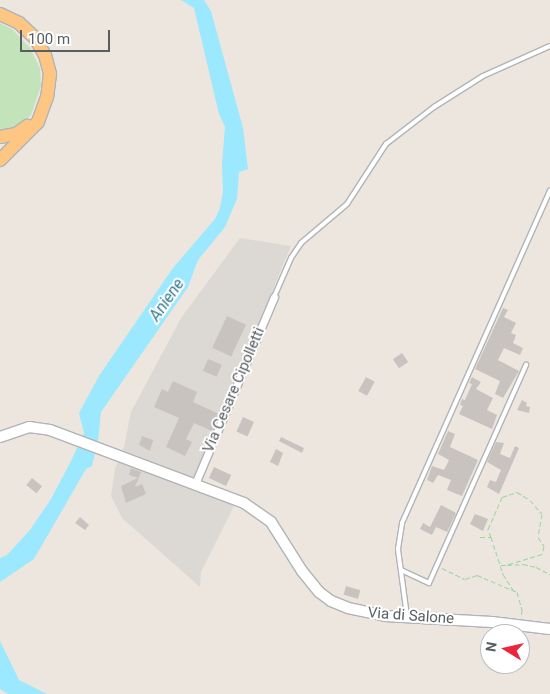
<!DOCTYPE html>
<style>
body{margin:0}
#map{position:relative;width:550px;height:694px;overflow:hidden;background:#ece6df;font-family:Roboto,sans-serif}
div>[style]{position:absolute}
.industrial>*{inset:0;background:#dcd8d4}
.green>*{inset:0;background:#c3e4ba}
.water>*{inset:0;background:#9be8ff}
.building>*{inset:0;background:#c8c3be;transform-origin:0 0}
.path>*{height:1px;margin-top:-0.5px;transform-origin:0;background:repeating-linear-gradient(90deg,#9dd6a0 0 5px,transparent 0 7.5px)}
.roads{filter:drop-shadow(1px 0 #b0b4b7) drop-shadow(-1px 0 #b0b4b7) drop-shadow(0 1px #b0b4b7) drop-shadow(0 -1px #b0b4b7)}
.lane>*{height:4px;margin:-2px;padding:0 2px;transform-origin:2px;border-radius:2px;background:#fff}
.street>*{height:7px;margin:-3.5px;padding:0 3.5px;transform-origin:3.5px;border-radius:3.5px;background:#fff}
.secondary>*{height:10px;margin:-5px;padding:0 5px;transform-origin:5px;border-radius:5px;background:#fff}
.highway>*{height:12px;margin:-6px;padding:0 6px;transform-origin:6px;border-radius:6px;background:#fec683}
span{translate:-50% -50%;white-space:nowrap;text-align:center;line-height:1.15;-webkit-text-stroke:4px #fff;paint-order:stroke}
.street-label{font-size:15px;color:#585e61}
.water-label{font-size:16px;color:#327896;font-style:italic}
.north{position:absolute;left:480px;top:624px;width:50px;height:50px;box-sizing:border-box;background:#fff;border:1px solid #bcbfc0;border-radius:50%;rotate:279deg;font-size:14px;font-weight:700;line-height:20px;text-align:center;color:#585e61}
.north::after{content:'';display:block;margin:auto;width:18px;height:22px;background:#eb253e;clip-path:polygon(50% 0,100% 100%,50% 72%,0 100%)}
.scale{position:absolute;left:20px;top:30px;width:90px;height:22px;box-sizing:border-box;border:2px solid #585e61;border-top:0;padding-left:6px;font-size:15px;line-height:18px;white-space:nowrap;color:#585e61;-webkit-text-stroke:4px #fff;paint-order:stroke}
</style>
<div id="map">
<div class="industrial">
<i style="clip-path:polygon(240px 238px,291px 246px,191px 486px,234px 506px,201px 572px,200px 587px,122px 518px,111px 496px,115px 469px,124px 447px,131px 412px,181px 318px)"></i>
</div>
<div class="green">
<i style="clip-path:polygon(0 23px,12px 29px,30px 48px,40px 68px,41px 86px,31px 115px,18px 128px,0 133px)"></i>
</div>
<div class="water">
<i style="clip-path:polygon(181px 0,204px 0,211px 11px,243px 128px,248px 169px,239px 172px,237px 199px,225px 227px,198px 260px,188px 287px,101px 412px,98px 441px,92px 466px,86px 469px,34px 559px,0 582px,0 558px,7px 555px,30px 530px,51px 499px,71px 461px,84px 433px,79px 413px,99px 376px,173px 268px,215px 219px,220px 208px,223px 192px,222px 164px,225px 127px,219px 114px,194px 8px)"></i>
<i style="clip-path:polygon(0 641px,19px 680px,47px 694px,8px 694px,0 689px)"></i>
</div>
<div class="building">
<i style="clip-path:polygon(503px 308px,508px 310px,504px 317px,516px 323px,511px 333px,516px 335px,513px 343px,523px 348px,520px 355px,504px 348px,498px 360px,519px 371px,503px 398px,495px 394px,500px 381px,475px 369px)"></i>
<i style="left:227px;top:316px;width:21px;height:35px;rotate:25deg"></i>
<i style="left:402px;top:353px;width:11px;height:11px;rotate:56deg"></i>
<i style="left:208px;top:359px;width:15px;height:13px;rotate:23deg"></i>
<i style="left:366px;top:377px;width:10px;height:16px;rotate:29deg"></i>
<i style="clip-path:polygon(472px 377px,481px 382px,476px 389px,493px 398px,487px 410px,497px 415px,492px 429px,459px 414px,463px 406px,460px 405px,462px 399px,465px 400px,472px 384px,469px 383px)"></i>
<i style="clip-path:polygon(173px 381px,197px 392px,193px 402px,219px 414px,212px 431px,194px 423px,186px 439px,192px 442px,185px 456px,166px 447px,179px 418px,154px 407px,162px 389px,168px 392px)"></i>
<i style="clip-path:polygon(522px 400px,527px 403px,526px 406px,530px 407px,529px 413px,517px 410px)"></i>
<i style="left:243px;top:417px;width:12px;height:16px;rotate:24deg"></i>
<i style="clip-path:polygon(448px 431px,455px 434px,450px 447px,478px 460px,462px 496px,447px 490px,451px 480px,438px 475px,433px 483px,427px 480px,432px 466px,444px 470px,449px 460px,438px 454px)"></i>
<i style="clip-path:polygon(142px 436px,153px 440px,150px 451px,139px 445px)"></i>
<i style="clip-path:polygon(281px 437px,304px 448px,302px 453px,279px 441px)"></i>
<i style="clip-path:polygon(496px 442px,504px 443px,500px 454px,510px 458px,515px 446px,519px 448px,499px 494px,487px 487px,490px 480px,496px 482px,501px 470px,487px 462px)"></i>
<i style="clip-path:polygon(276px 449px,283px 453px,278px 466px,270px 462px)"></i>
<i style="left:214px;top:467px;width:19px;height:12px;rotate:25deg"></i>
<i style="clip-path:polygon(131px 468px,141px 472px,135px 487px,142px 484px,146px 494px,126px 503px,121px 486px,138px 478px,129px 475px)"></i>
<i style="left:32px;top:478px;width:13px;height:9px;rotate:39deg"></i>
<i style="clip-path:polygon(441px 505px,456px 513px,447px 532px,436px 527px,432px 535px,420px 529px,423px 523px,430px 527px)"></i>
<i style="clip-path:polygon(475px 514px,488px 519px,483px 531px,470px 524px)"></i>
<i style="clip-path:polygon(80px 517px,89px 525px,85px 530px,75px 523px)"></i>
<i style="left:346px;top:586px;width:15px;height:9px;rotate:16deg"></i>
</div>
<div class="path">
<i style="left:480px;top:537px;width:11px"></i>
<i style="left:491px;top:537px;width:39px;rotate:72deg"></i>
<i style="left:503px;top:574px;width:19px;rotate:58deg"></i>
<i style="left:491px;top:537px;width:9px;rotate:-111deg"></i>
<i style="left:488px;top:529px;width:35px;rotate:-66deg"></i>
<i style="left:502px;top:497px;width:16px;rotate:-18deg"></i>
<i style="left:517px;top:492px;width:15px;rotate:32deg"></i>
<i style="left:530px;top:500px;width:18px;rotate:49deg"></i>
<i style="left:542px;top:514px;width:23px;rotate:100deg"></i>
<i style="left:538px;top:537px;width:11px;rotate:56deg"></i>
<i style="left:544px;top:546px;width:8px;rotate:104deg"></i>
<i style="left:542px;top:554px;width:38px;rotate:163deg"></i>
<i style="left:506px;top:565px;width:6px;rotate:180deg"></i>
<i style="left:507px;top:565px;width:16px;rotate:-4deg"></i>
<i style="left:523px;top:564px;width:13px;rotate:13deg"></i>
<i style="left:536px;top:567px;width:16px;rotate:27deg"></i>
<i style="left:442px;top:568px;width:25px;rotate:26deg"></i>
<i style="left:465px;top:579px;width:13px;rotate:-18deg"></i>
<i style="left:477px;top:575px;width:43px;rotate:23deg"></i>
<i style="left:517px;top:592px;width:19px;rotate:74deg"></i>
<i style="left:522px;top:610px;width:7px;rotate:98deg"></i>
</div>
<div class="roads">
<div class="lane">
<i style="left:274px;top:297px;width:43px;rotate:-66.4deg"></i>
<i style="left:291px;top:258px;width:18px;rotate:-56deg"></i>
<i style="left:301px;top:243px;width:60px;rotate:-40.3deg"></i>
<i style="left:347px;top:204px;width:72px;rotate:-57deg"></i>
<i style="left:386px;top:144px;width:61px;rotate:-37.6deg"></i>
<i style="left:434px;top:107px;width:58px;rotate:-32.3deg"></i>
<i style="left:483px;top:76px;width:73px;rotate:-24.1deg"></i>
<i style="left:401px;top:570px;width:31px;rotate:25deg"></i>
<i style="left:429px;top:583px;width:239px;rotate:-66deg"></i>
<i style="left:407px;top:616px;width:68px;rotate:-97.7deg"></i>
<i style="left:398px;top:549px;width:26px;rotate:-81deg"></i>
<i style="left:402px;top:523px;width:364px;rotate:-66deg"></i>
</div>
<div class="street">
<i style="left:195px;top:484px;width:203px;rotate:-67.1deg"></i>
</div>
<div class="secondary">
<i style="left:0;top:437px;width:31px;rotate:-19deg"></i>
<i style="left:29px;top:427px;width:21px;rotate:8deg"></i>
<i style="left:50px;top:430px;width:207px;rotate:20.6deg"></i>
<i style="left:244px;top:503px;width:33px;rotate:35deg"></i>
<i style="left:271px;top:522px;width:58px;rotate:57.7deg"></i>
<i style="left:302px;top:571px;width:27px;rotate:51deg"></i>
<i style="left:319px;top:592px;width:15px;rotate:37deg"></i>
<i style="left:331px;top:601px;width:18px;rotate:22deg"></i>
<i style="left:348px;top:608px;width:38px;rotate:12deg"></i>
<i style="left:385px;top:616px;width:107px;rotate:3.2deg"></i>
<i style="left:492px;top:622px;width:58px;rotate:6.9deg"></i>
</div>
<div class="highway">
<i style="left:0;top:14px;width:21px;rotate:25deg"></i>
<i style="left:19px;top:23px;width:22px;rotate:43deg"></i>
<i style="left:35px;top:38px;width:20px;rotate:60deg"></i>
<i style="left:45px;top:55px;width:20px;rotate:75deg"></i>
<i style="left:50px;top:74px;width:23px;rotate:97deg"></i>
<i style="left:47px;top:97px;width:27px;rotate:110deg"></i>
<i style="left:38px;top:122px;width:54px;rotate:135deg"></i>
<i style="left:0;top:137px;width:16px;rotate:-11deg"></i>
<i style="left:16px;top:134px;width:14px;rotate:-36deg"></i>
</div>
</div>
<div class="street-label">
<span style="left:234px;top:390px;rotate:-67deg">Via Cesare Cipolletti</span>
<span style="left:411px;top:616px;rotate:4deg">Via di Salone</span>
</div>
<div class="water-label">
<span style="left:167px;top:300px;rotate:-55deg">Aniene</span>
</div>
<div class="north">N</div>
<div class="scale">100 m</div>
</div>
